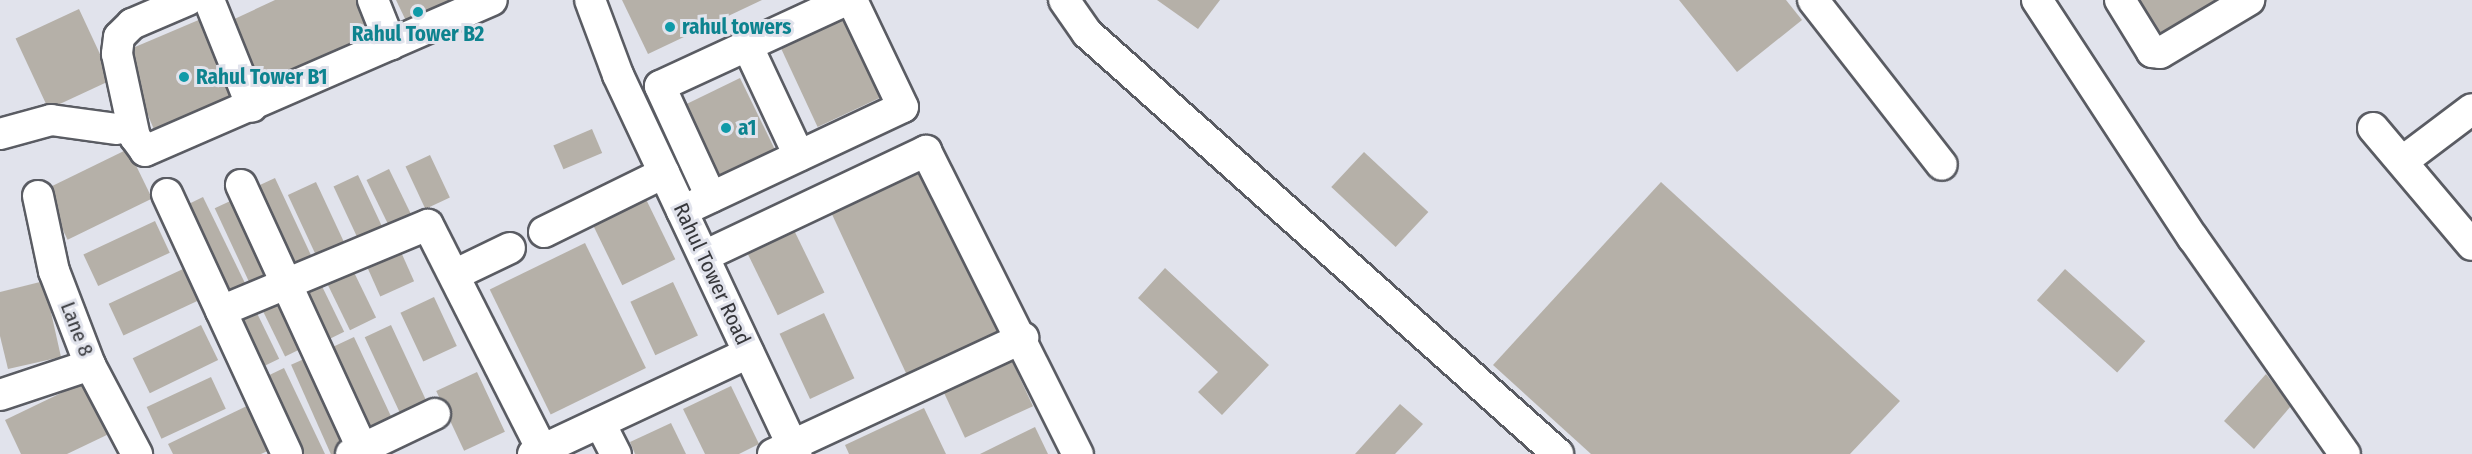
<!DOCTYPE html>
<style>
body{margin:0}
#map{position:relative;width:2472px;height:454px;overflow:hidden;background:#e1e3ec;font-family:"Fira Sans Condensed",sans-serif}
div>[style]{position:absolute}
.building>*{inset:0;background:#b5b0a8;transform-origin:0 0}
.roads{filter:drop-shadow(2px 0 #5a5c63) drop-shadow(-2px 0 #5a5c63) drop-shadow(0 2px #5a5c63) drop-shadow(0 -2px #5a5c63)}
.minor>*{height:30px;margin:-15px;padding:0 15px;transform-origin:15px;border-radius:15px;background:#fff}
.dots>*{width:16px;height:16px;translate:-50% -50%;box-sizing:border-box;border:3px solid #e1e3ec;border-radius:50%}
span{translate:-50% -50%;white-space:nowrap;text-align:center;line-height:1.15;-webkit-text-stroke:6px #e1e3ec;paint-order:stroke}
.culture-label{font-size:21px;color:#0d838f;font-weight:700}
.left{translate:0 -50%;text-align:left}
.street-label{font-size:21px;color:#36373b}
</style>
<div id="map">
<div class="building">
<i style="clip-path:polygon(275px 0,357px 0,375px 37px,261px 91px,228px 22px)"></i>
<i style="clip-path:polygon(396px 0,459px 0,408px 25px)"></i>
<i style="clip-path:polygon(622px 0,762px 0,648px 54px)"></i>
<i style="clip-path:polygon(1157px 0,1220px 0,1198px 29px)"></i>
<i style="clip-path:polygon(1679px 0,1786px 0,1802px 20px,1737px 72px)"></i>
<i style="clip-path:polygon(2135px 0,2234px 0,2160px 43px)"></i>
<i style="left:850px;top:7px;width:95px;height:80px;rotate:65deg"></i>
<i style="left:79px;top:9px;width:78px;height:70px;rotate:65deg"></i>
<i style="left:208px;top:16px;width:89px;height:94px;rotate:67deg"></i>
<i style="left:740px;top:78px;width:79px;height:68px;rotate:64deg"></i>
<i style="left:592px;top:129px;width:26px;height:42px;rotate:67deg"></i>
<i style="left:128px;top:149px;width:55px;height:94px;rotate:64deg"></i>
<i style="left:1364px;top:152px;width:88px;height:48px;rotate:43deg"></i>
<i style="left:430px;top:155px;width:47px;height:27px;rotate:65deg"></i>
<i style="left:925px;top:163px;width:190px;height:106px;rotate:65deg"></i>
<i style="left:389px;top:169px;width:50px;height:25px;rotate:64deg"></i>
<i style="left:358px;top:175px;width:63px;height:27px;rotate:65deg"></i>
<i style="left:275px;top:178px;width:95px;height:28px;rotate:65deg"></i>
<i style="left:316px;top:182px;width:78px;height:31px;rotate:65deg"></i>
<i style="clip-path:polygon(1661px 182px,1900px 401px,1850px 454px,1591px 454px,1493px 365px)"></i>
<i style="left:642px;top:191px;width:76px;height:59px;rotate:64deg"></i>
<i style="left:241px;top:196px;width:93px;height:29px;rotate:65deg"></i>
<i style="left:203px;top:197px;width:106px;height:28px;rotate:64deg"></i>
<i style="left:155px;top:221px;width:35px;height:79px;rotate:65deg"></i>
<i style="left:792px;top:226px;width:74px;height:52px;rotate:64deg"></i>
<i style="left:397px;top:243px;width:42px;height:37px;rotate:66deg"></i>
<i style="left:585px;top:243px;width:139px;height:106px;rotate:64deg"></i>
<i style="left:348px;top:260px;width:64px;height:29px;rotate:64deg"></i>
<i style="clip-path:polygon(1165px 268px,1269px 365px,1222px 415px,1198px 392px,1218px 372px,1138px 298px)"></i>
<i style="left:183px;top:269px;width:35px;height:82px;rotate:65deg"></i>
<i style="left:2065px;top:269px;width:108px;height:42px;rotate:42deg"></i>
<i style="left:317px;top:276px;width:62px;height:25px;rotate:64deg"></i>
<i style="clip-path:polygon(44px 281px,61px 357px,8px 369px,0 336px,0 292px)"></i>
<i style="left:673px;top:282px;width:59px;height:47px;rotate:65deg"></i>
<i style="left:284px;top:288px;width:62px;height:29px;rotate:64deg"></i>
<i style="left:434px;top:297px;width:54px;height:37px;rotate:65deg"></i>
<i style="left:252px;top:303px;width:62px;height:28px;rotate:64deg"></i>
<i style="left:824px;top:313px;width:72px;height:49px;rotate:65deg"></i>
<i style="left:201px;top:325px;width:39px;height:76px;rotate:64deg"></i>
<i style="left:391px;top:325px;width:92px;height:29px;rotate:65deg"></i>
<i style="left:354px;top:337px;width:98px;height:30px;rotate:65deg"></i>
<i style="left:313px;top:355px;width:99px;height:24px;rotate:66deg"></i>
<i style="left:1011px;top:359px;width:52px;height:75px;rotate:65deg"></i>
<i style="clip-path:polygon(284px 368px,325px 454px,294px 454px,259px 380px)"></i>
<i style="left:477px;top:372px;width:66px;height:45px;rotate:65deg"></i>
<i style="clip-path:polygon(2266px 374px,2291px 406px,2254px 449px,2224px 421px)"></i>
<i style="left:211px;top:377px;width:35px;height:71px;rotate:65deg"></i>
<i style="clip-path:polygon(86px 381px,111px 433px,67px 454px,21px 454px,5px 420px)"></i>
<i style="clip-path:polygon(731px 386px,759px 444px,739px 454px,705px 454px,683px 409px)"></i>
<i style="clip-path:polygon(251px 404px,272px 449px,261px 454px,173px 454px,168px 444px)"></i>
<i style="clip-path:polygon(1400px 404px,1423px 424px,1395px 454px,1355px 454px)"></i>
<i style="clip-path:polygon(924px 408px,946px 454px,849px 454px,845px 445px)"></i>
<i style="clip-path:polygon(671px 423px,686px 454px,635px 454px,630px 442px)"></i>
<i style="clip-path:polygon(1035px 427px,1048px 454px,980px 454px)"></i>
</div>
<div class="roads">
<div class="minor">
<i style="left:188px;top:0;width:61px;rotate:156.8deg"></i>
<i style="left:132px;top:24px;width:18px;rotate:135deg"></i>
<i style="left:119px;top:37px;width:17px;rotate:97deg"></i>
<i style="left:117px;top:54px;width:85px;rotate:77.8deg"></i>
<i style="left:135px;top:137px;width:17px;rotate:54deg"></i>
<i style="left:145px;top:151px;width:378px;rotate:-23.5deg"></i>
<i style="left:209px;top:0;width:115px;rotate:68.1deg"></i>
<i style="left:373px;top:0;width:48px;rotate:68.2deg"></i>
<i style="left:590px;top:0;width:80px;rotate:69.5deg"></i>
<i style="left:618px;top:75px;width:419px;rotate:64.8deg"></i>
<i style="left:1064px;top:0;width:40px;rotate:55.1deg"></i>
<i style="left:1087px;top:33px;width:632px;rotate:41.79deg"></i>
<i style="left:1813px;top:0;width:209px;rotate:52deg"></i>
<i style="left:2037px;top:0;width:285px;rotate:56.8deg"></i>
<i style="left:2193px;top:238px;width:264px;rotate:54.9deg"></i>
<i style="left:2120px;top:0;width:61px;rotate:58.4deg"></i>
<i style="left:2152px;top:52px;width:8px;rotate:7deg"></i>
<i style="left:2160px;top:53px;width:104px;rotate:-30.8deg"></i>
<i style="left:748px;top:47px;width:120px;rotate:64.9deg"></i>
<i style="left:2373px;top:128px;width:153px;rotate:49.8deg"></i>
<i style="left:0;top:134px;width:53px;rotate:-15.4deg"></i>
<i style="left:51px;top:120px;width:67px;rotate:7.8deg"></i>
<i style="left:2403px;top:161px;width:86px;rotate:-37deg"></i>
<i style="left:241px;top:185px;width:296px;rotate:65.3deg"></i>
<i style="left:167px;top:194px;width:286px;rotate:65.2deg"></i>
<i style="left:38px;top:196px;width:77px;rotate:78deg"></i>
<i style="left:54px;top:271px;width:101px;rotate:69deg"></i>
<i style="left:90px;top:365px;width:101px;rotate:62.2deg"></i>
<i style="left:711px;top:197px;width:122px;rotate:-114.7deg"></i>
<i style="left:660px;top:86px;width:205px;rotate:-24.8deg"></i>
<i style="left:682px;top:211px;width:244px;rotate:-25.2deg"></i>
<i style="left:903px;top:107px;width:119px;rotate:-115.5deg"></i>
<i style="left:544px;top:232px;width:134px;rotate:-26.2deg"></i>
<i style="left:704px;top:256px;width:246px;rotate:-25.3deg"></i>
<i style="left:926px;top:151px;width:339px;rotate:63.4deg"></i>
<i style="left:454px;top:275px;width:62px;rotate:-25.7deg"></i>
<i style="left:221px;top:311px;width:224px;rotate:-22.6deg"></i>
<i style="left:428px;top:225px;width:252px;rotate:63.1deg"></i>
<i style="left:0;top:395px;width:95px;rotate:-18.4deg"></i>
<i style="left:600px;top:423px;width:35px;rotate:63deg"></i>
<i style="left:351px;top:454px;width:93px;rotate:-25.5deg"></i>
<i style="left:533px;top:454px;width:238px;rotate:-25.1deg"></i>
<i style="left:773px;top:454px;width:276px;rotate:-24.9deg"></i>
</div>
</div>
<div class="dots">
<i style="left:418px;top:12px;background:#0f9aa8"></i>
<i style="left:670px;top:27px;background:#0f9aa8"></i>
<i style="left:184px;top:77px;background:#0f9aa8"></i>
<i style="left:726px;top:128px;background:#0f9aa8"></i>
</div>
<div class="culture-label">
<span class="left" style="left:682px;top:27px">rahul towers</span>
<span style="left:418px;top:34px">Rahul Tower B2</span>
<span class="left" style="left:196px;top:77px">Rahul Tower B1</span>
<span class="left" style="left:738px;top:128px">a1</span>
</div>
<div class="street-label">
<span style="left:712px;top:274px;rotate:65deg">Rahul Tower Road</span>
<span style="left:77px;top:329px;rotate:69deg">Lane 8</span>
</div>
</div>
